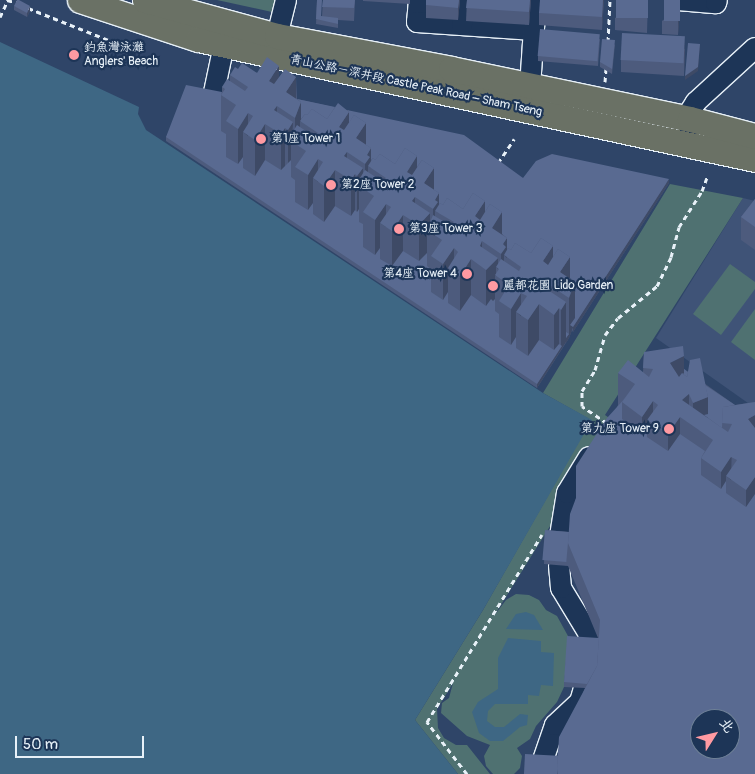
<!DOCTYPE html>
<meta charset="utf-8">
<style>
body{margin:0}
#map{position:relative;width:755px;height:774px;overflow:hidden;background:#2f4568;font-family:Pangolin,"LXGW WenKai TC",sans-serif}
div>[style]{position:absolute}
.built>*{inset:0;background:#3f5377}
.green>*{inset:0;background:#4f7171}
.water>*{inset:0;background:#3e6784}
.path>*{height:3px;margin-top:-1.5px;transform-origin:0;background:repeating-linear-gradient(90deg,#e8f1f8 0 5px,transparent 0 9px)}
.roads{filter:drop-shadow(1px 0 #e8f1f8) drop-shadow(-1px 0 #e8f1f8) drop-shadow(0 1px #e8f1f8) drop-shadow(0 -1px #e8f1f8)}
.minor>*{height:20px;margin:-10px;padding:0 10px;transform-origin:10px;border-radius:10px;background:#1d3557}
.major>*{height:25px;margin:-12.5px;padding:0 12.5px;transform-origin:12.5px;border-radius:12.5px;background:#6a7165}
.wall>*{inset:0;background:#4d5b7d}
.shaded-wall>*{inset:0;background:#3e4a66}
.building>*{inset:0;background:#596a91;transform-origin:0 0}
.dots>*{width:14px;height:14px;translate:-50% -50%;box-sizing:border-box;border:2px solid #1d3557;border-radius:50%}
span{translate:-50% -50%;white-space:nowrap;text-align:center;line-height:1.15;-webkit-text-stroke:4.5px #1d3557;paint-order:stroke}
.poi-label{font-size:12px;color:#e8f1f8}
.left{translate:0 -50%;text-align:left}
.right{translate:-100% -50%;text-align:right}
.street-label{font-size:12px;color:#e8f1f8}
.north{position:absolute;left:690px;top:709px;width:50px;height:50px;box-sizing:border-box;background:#1d3557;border:1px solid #6e8097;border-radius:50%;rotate:54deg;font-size:14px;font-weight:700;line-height:20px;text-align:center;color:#e8f1f8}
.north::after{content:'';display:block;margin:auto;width:18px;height:22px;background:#ff9aa2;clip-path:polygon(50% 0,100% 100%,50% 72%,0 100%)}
.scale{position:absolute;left:15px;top:736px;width:129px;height:22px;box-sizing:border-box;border:2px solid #e8f1f8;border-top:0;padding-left:6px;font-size:15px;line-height:18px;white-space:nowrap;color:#e8f1f8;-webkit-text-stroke:4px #1d3557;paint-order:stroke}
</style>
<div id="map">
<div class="built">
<i style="clip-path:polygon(743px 198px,755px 201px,755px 408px,656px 338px)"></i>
</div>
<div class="green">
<i style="clip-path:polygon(217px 0,276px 0,272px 12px)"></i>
<i style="clip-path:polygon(670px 184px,743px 198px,605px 415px,615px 422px,494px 616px,506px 600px,516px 594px,529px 595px,539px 600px,546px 610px,557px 616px,568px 636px,564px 687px,557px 702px,536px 726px,530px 739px,517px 748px,522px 756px,520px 768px,514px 774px,493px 774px,486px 766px,484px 756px,490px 745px,467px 736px,441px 713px,442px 703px,449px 698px,453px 683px,437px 709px,438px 728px,444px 738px,456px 745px,467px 745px,490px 774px,458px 774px,415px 720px,483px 610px,591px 420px,543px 393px)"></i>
<i style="clip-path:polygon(730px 264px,755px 282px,755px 289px,721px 335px,693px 314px)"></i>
<i style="clip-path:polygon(755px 309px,755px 360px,731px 342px)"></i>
</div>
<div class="water">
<i style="clip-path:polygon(0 42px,139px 107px,138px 114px,146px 130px,543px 393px,592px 420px,483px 610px,415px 720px,458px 774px,0 774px)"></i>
<i style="clip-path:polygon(526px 612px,534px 615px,543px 630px,506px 629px,516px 614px)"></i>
<i style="clip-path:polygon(508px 638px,541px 641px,541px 652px,554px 653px,553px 686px,541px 685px,539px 696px,528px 695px,528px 704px,495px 704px,488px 711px,487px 721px,495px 727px,504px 727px,520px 714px,528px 715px,527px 725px,520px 727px,503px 741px,490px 741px,479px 733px,472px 712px,478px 702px,498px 689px,498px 658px)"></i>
</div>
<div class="path">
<i style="left:7px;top:0;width:11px;rotate:15deg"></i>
<i style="left:28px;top:8px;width:116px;rotate:21.7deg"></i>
<i style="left:136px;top:51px;width:6px;rotate:-18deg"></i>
<i style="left:0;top:17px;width:19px;rotate:-65deg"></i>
<i style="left:608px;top:42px;width:42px;rotate:-87.3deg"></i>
<i style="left:605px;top:82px;width:14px;rotate:-86deg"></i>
<i style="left:498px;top:163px;width:29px;rotate:-56deg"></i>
<i style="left:607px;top:423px;width:30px;rotate:-146deg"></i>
<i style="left:582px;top:406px;width:15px;rotate:-90deg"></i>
<i style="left:582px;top:391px;width:25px;rotate:-58deg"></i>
<i style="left:595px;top:370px;width:36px;rotate:-74deg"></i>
<i style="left:605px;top:335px;width:21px;rotate:-53deg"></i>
<i style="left:618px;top:318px;width:50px;rotate:-39.4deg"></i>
<i style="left:657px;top:286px;width:32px;rotate:-64deg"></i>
<i style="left:671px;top:257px;width:31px;rotate:-75deg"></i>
<i style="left:679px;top:227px;width:43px;rotate:-57.4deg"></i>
<i style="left:702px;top:191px;width:15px;rotate:-70deg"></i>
<i style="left:467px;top:774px;width:66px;rotate:-127.6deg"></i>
<i style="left:427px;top:722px;width:220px;rotate:-58.5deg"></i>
</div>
<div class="roads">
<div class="minor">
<i style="left:419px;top:0;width:22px;rotate:95deg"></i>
<i style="left:417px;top:22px;width:117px;rotate:3.9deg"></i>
<i style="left:678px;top:0;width:38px;rotate:5deg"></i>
<i style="left:716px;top:3px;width:3px;rotate:-72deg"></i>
<i style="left:462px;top:25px;width:25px;rotate:-85deg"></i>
<i style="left:277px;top:36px;width:37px;rotate:-76deg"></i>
<i style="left:530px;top:87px;width:87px;rotate:-86.1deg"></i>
<i style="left:209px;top:116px;width:73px;rotate:-78.1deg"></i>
<i style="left:689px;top:134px;width:24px;rotate:-85deg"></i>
<i style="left:691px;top:110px;width:9px;rotate:-58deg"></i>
<i style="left:696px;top:102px;width:80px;rotate:-42.5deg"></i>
<i style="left:560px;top:536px;width:44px;rotate:-80.8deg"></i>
<i style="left:567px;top:493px;width:42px;rotate:-58.6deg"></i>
<i style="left:543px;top:760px;width:37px;rotate:-71deg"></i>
<i style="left:555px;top:725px;width:34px;rotate:-43deg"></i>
<i style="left:580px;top:702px;width:19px;rotate:-74deg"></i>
<i style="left:585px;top:684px;width:50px;rotate:-85.4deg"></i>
<i style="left:589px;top:634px;width:54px;rotate:-121.3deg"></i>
<i style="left:561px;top:588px;width:23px;rotate:-95deg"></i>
</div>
<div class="major">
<i style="left:80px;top:0;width:124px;rotate:18.3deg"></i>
<i style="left:198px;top:39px;width:570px;rotate:12.16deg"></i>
<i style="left:145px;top:0;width:137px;rotate:15.3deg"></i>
<i style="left:277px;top:36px;width:177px;rotate:10.7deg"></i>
<i style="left:451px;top:69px;width:244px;rotate:11.8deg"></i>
<i style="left:690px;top:119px;width:67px;rotate:14.7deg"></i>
</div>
</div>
<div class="wall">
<i style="clip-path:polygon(317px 0,321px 16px,322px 16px,323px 0,355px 0,354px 21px,338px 20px,338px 28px,316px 24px)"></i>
<i style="clip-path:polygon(363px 0,410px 0,410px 4px,363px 1px)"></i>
<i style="clip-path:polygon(426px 0,460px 0,458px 20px,426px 18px)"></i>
<i style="clip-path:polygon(467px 0,531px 0,529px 25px,466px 21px)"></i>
<i style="clip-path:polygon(604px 0,602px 30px,539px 25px,539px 13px)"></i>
<i style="clip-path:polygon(648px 0,647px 33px,615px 30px,615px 18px)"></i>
<i style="clip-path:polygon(14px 6px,30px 11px,27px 17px,14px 10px)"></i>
<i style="clip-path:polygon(680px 7px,678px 35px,662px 34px,662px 21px)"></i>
<i style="clip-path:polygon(600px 39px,598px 66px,538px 61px,538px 56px)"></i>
<i style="clip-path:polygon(615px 44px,612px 74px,600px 67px,600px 62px)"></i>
<i style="clip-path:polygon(685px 49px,684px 76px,621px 72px,621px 60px)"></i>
<i style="clip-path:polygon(238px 69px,279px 77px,296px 77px,297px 99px,347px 110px,523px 178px,669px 183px,573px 332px,572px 330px,569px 338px,537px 388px,166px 141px,166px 137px,222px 92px,222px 87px,230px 81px,230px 75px)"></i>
<i style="clip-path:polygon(755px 199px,755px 250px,741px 240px,741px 217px)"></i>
<i style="clip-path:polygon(644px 352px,684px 369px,735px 405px,755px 402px,755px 774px,524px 774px,558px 756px,585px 688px,564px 687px,564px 682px,598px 638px,568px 566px,544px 564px,545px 530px,569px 532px,576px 498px,618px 405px,618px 373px,643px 372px)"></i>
</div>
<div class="shaded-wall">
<i style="clip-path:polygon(459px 0,460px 0,458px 20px,458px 8px)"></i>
<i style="clip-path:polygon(530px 0,531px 0,529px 25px,529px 12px)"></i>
<i style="clip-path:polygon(603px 0,604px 0,602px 30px,602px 17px)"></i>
<i style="clip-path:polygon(680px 0,680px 7px,678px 35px,678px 22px)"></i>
<i style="clip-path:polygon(30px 6px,30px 11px,27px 17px,27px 13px)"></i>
<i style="clip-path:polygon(685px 36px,685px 49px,684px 76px,684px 64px)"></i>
<i style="clip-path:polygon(700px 44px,698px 71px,685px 80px,685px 76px)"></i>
<i style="clip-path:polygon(279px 66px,279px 105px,277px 106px,277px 132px,269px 81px)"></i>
<i style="clip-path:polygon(296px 77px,296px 115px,301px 102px,301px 122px,300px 121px,300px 146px,295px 144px,295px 118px,286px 92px)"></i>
<i style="clip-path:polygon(349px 112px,349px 152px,347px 152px,347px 178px,339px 127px)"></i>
<i style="clip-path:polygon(248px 113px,248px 136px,243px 132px,243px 161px,238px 169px,238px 129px)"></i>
<i style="clip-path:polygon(293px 122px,292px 142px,291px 141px,291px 165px,288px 170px,288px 130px)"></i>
<i style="clip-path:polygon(366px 123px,367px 155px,371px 148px,371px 168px,368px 166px,368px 192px,365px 190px,365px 164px,356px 138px)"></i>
<i style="clip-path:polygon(265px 124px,265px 164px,255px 180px,255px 140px)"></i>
<i style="clip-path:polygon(285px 128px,285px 168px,281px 174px,281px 134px)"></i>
<i style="clip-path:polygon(417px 156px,417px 196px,415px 197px,415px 223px,407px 172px)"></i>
<i style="clip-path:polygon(318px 159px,318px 182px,313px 178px,313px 207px,308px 215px,308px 175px)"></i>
<i style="clip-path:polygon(363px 168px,363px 179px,360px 178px,360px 187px,359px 186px,359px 213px,357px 216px,357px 176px)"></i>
<i style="clip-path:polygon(434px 168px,435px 200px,439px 193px,439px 213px,435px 211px,435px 236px,433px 235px,433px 209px,424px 183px)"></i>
<i style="clip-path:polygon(335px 170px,335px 210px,324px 226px,324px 186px)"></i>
<i style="clip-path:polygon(355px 174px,355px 214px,351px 220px,351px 180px)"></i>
<i style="clip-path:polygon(669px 179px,669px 183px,573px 332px,573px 327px)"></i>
<i style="clip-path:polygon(485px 201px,485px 241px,482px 241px,482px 267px,475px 216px)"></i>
<i style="clip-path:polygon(386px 204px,386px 227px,380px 223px,380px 252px,375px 260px,375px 220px)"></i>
<i style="clip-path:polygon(502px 212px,503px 244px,507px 238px,507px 258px,504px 255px,504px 281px,501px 280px,501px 254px,492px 228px)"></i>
<i style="clip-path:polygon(430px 213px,430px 233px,427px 230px,427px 257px,419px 265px,419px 225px)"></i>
<i style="clip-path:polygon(403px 215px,403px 255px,392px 271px,392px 231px)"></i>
<i style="clip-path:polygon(553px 246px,553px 286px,551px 286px,551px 312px,543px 261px)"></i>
<i style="clip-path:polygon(454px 248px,454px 271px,448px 268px,448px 297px,443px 304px,443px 264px)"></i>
<i style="clip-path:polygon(570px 257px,575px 282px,575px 322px,569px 338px,566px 343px,566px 338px,569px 334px,569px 298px,560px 272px)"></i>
<i style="clip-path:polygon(498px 258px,498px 269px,496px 267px,496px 276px,495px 275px,495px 302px,486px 310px,486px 270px)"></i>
<i style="clip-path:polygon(471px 259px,471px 299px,460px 316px,460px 276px)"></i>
<i style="clip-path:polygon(521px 293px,521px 316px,516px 312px,516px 341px,511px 349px,511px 309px)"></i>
<i style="clip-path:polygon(566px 302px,566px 342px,537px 388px,537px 384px,561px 346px,561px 310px)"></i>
<i style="clip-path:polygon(539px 304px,539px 344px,528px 360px,528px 320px)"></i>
<i style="clip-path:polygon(559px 308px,559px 348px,554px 355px,554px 315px)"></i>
<i style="clip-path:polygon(684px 356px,684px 391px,670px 363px)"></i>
<i style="clip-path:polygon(690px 377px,689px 394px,689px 422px,682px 400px)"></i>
<i style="clip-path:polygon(708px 397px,708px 435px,693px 425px,693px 403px)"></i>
<i style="clip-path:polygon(653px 401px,653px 424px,647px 420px,647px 449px,642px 456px,642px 417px)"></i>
<i style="clip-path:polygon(755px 415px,755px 445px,748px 419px)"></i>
<i style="clip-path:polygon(680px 417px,680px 457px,668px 474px,668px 434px)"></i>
<i style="clip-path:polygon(732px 441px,731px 480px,726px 476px,726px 504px,721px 512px,721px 472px)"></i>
<i style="clip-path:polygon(755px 477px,755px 517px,746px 530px,746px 490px)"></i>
</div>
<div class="building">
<i style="clip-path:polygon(17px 0,19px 0,30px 6px,27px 13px,14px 6px)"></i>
<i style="clip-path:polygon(317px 0,322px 0,321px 16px,338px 18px,338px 24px,316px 19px)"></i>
<i style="clip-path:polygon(323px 0,355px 0,354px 8px,322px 7px)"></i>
<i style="clip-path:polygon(426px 0,459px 0,458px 8px,426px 5px)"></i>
<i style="clip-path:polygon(467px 0,530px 0,529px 12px,466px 8px)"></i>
<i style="clip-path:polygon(540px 0,603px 0,602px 17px,539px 13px)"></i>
<i style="left:616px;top:0;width:32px;height:18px"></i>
<i style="left:664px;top:0;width:16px;height:21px"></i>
<i style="left:540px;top:29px;width:60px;height:27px;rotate:5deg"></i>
<i style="left:622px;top:33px;width:63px;height:27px;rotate:3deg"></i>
<i style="clip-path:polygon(602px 39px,615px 40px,612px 69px,600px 62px)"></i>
<i style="clip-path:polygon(688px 43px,700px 44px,698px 67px,685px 76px)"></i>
<i style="clip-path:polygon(267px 57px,279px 66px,269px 81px,274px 84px,285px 69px,296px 77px,286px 92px,301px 102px,295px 118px,277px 106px,274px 110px,293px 122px,288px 130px,285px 128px,281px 134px,265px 124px,255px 140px,243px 132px,253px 116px,248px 113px,238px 129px,226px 121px,236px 105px,221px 95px,225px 89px,222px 87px,227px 79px,245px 91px,248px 87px,230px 75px,235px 67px,238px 69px,242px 63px,257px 73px)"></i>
<i style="clip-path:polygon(186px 85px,222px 92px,221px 95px,221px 131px,226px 134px,226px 157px,238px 164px,243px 157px,243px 168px,255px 176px,265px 160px,281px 170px,291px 160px,291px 177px,295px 180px,295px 202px,308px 210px,313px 203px,313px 214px,324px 222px,335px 206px,351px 216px,355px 210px,357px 212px,359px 209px,359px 222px,363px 224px,363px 247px,375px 255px,380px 248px,380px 259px,392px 266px,403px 251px,419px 261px,427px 253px,427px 266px,431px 269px,431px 292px,443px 300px,448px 292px,448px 303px,460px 311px,471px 295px,486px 306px,491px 299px,493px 301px,495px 299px,495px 311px,499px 314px,499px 337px,511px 345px,516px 337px,516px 348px,528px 356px,539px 340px,554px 350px,559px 344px,562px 346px,537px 384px,166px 137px)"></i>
<i style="clip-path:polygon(297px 99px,335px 107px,327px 119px,312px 109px,307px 115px,305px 114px,301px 119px,301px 102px)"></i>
<i style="clip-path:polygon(338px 103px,349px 112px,339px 127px,344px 130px,354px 115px,366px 123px,356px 138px,371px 148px,367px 155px,370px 157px,365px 164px,347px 152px,344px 156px,363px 168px,357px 176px,355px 174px,351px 180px,335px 170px,324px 186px,313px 178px,323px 162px,318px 159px,308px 175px,295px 167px,306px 151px,291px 141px,295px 135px,292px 133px,297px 125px,315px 137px,318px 133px,300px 121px,305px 114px,307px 115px,312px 109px,327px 119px)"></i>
<i style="clip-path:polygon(347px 110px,464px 135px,523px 178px,536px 161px,552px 154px,669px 179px,573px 327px,570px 325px,575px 318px,575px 282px,570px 279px,570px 257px,558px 249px,553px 257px,553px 246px,541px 238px,531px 253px,515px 243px,511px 250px,508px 248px,507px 250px,507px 238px,502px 234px,502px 212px,490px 204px,485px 212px,485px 201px,473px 193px,463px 209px,447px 198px,443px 205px,440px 203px,439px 205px,439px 193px,434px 190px,434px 168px,422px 160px,417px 167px,417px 156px,405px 148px,395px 164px,380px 154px,375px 160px,373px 158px,371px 160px,371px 148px,366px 145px,366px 123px,354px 115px,349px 123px,349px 112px)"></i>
<i style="clip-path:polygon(405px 148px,417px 156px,407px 172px,412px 175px,422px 160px,434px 168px,424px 183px,439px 193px,435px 200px,438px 202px,433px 209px,415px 197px,412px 201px,430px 213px,419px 225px,403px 215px,392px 231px,380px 223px,391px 207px,386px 204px,375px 220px,363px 212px,374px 196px,359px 186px,363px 180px,360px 178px,365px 170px,383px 182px,386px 178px,368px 166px,373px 158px,375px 160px,380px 154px,395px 164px)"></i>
<i style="clip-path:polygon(473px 193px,485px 201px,475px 216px,480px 220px,490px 204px,502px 212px,492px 228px,507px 238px,503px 244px,506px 247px,501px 254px,482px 241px,480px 246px,498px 258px,486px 270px,471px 259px,460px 276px,448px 268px,458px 252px,454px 248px,443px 264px,431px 256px,442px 240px,427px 230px,433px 215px,451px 226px,454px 222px,435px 211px,440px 203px,443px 205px,447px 198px,463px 209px)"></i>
<i style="clip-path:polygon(755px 199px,755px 227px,741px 217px)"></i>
<i style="clip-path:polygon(541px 238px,553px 246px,543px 261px,548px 265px,558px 249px,570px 257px,560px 272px,575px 282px,569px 298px,551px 286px,548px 290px,566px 302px,561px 310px,559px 308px,554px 315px,539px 304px,528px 320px,516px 312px,527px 296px,521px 293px,511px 309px,499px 301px,509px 285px,495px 275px,499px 269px,496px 267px,501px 259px,519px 271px,521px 267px,504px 255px,508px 248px,511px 250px,515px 243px,531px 253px)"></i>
<i style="clip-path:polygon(566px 332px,569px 334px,566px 338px)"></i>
<i style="clip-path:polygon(683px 346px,684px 356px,670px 363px,679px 377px,682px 373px,687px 377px,690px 360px,700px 358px,708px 397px,693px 403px,689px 394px,682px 400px,728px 432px,732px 424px,722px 423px,723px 407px,755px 402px,755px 415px,748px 419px,755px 428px,755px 477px,746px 490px,726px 476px,737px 460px,731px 457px,721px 472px,701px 458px,713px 440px,696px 428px,680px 417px,668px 434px,647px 420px,658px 405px,653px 401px,642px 417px,622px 402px,635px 384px,618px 373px,628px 360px,649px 377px,653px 369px,643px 368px,644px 352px)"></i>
<i style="clip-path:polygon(684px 369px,688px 372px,687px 377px,683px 374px,684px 373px)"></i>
<i style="clip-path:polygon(705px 385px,735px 405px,723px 407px,722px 428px,704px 415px,708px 414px,708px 397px)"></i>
<i style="clip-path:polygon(evenodd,627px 396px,622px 402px,622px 419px,642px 433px,647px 426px,647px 437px,668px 451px,680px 434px,705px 451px,701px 458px,701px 475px,721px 489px,726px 481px,726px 493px,746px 507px,755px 494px,755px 774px,558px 774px,557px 769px,559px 737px,597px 666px,600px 620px,568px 543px,570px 514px,576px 498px,576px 466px,607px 418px,627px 396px,700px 719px,730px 719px,730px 749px,700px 749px,700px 719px)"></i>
<i style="left:545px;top:530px;width:24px;height:30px;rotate:5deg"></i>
<i style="clip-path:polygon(567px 636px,599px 638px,597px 666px,587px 684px,564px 682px)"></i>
<i style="left:525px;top:754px;width:33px;height:20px;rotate:3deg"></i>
</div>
<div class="dots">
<i style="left:74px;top:55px;background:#ff9aa2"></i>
<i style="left:261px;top:139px;background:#ff9aa2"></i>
<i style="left:331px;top:185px;background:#ff9aa2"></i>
<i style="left:399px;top:229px;background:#ff9aa2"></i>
<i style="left:467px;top:274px;background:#ff9aa2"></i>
<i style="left:493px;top:286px;background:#ff9aa2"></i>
<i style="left:669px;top:429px;background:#ff9aa2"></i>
</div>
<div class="poi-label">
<span class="left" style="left:84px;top:55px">釣魚灣泳灘<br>Anglers' Beach</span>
<span class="left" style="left:271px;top:139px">第1座 Tower 1</span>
<span class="left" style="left:341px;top:185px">第2座 Tower 2</span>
<span class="left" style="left:409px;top:229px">第3座 Tower 3</span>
<span class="right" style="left:457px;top:274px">第4座 Tower 4</span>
<span class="left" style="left:503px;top:286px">麗都花園 Lido Garden</span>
<span class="right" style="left:659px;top:429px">第九座 Tower 9</span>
</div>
<div class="street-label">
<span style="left:416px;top:86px;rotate:12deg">青山公路－深井段 Castle Peak Road – Sham Tseng</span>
</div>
<div class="north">北</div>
<div class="scale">50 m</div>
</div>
